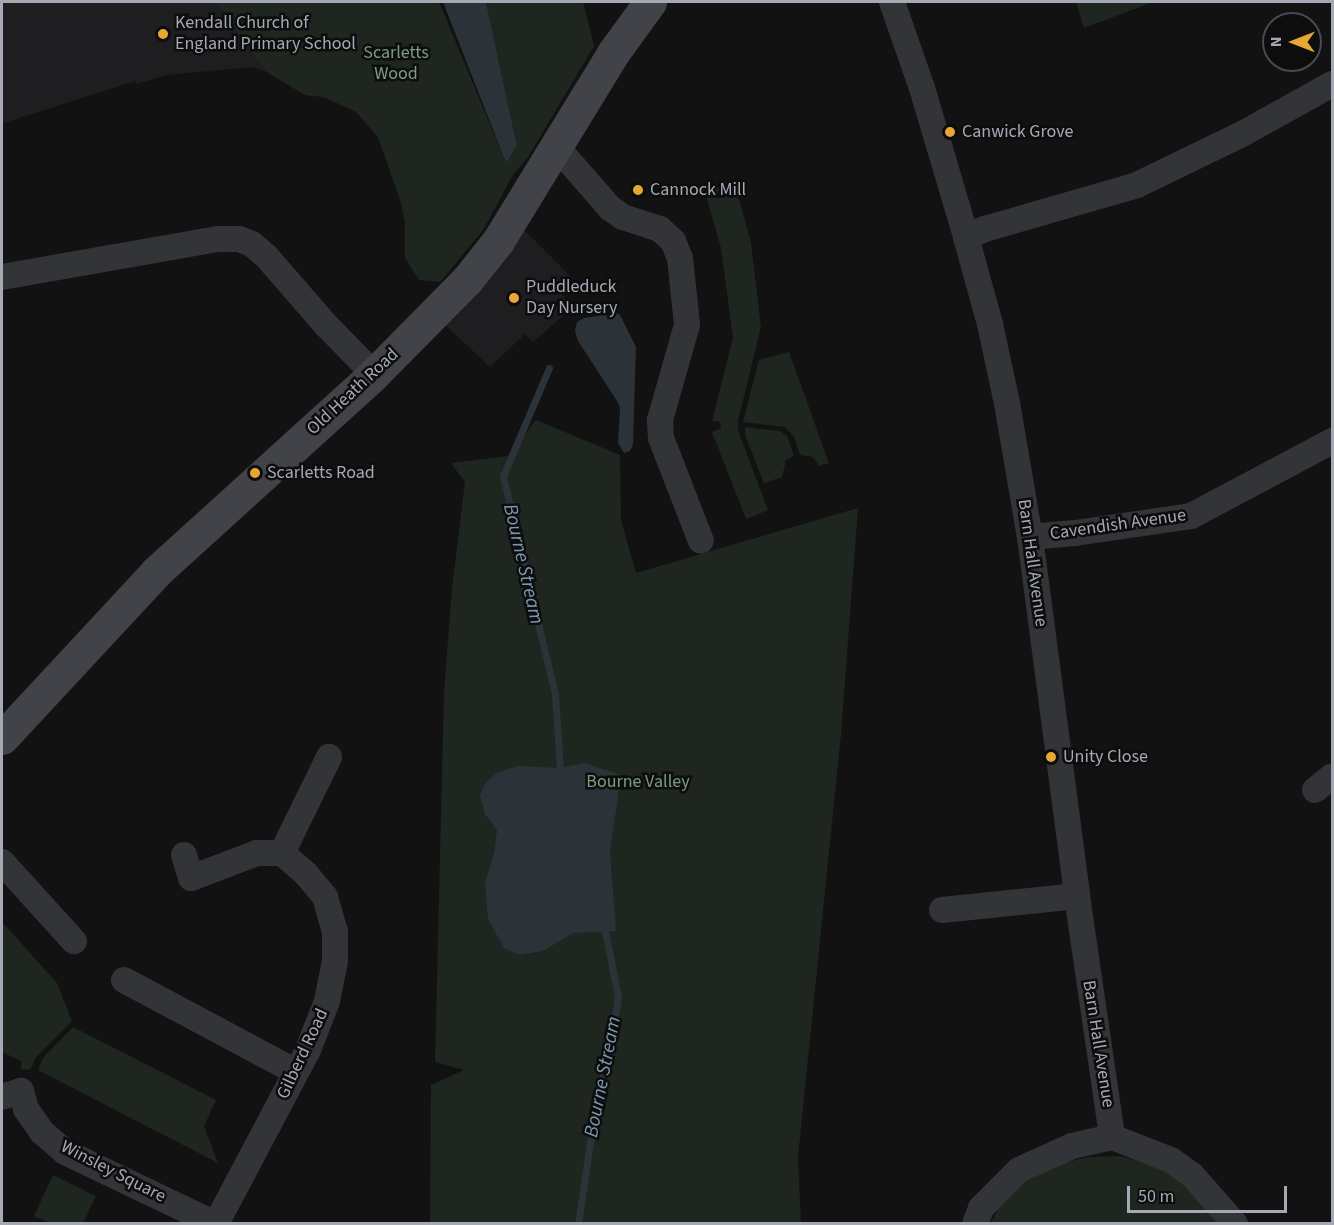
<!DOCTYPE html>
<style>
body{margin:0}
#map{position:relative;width:1334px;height:1225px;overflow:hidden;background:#121213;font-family:"Source Sans 3",sans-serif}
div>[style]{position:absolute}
.built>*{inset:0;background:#1e1e20}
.green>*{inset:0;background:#1e261f}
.water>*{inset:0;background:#2b3238}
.stream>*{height:7px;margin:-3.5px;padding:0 3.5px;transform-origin:3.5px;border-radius:3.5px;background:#2b3238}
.street>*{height:26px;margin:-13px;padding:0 13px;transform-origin:13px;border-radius:13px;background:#333438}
.secondary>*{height:33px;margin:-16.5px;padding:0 16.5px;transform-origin:16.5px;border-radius:16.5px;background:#414348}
.dots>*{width:16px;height:16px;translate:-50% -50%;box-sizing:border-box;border:3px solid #0d0d0e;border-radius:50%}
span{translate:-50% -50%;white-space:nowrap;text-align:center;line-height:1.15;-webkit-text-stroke:5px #0d0d0e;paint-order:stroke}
.poi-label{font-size:18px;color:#a4a9b3}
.left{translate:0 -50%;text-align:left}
.park-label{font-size:18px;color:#7b9d7d}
.street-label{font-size:18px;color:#a4a9b3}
.water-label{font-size:20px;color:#7c97ad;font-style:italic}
.frame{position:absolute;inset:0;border:3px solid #a4a9b3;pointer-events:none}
.north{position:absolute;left:1262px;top:12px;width:60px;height:60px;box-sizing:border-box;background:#0d0d0e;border:2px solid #494b50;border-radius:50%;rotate:270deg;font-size:16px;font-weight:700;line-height:24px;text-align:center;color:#a4a9b3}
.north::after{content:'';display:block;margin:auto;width:21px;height:27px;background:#e7a735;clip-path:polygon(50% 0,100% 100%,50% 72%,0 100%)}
.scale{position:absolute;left:1127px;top:1186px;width:160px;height:27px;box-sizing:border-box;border:3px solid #a4a9b3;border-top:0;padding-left:8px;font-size:18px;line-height:21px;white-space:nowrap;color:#a4a9b3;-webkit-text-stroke:4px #0d0d0e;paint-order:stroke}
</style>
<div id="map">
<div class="built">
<i style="clip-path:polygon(2px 2px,311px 2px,356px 112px,324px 97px,305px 95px,267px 72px,252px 67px,167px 75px,136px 84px,135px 81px,4px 123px,2px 116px)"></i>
<i style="clip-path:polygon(520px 226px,572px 278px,558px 290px,573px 307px,533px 342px,525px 334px,490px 367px,442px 322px)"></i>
</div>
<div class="green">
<i style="clip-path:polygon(216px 2px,439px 2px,506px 163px,517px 146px,486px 2px,583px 2px,594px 46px,528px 157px,513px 175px,483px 230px,440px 282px,419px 280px,405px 258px,405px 223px,401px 203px,378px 137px,356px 112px,324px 97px,305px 95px,267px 72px)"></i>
<i style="clip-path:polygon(1076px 2px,1153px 2px,1084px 28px)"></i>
<i style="clip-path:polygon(734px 181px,751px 243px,761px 327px,738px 421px,738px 430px,768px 510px,746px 519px,712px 432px,721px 428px,720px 422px,712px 421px,733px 338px,721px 248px,705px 192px)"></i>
<i style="clip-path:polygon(789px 352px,829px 463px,819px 466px,813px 457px,800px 455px,794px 437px,785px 427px,743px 422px,759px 360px)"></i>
<i style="clip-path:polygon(536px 420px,620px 455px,621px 520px,636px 573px,858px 508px,841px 734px,798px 1157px,801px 1223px,430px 1224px,431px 1085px,464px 1070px,435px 1062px,444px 693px,452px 588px,465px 482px,451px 463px,509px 456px)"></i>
<i style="clip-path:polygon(745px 427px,780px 431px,787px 436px,794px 456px,786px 460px,782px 477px,764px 483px,745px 435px)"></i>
<i style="clip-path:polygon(2px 922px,57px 983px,72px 1021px,36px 1057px,30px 1070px,21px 1069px,21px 1061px,2px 1052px)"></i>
<i style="clip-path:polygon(73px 1027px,216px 1100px,204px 1126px,218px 1163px,38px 1070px,43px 1058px)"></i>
<i style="clip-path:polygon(1119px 1156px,1160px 1166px,1201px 1196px,1216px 1223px,990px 1224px,1000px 1206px,1024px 1182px,1055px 1165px,1088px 1157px)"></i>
<i style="clip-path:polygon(53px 1175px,96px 1196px,83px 1223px,50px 1223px,34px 1216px)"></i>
</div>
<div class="water">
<i style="clip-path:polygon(443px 2px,486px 2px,517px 146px,506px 163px)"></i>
<i style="clip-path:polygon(616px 313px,620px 315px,636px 347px,633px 444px,630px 451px,624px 453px,618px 443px,620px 408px,617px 401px,578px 341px,575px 331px,577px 322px,584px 318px)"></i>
<i style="clip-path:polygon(584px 763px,621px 775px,610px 852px,616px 931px,573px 933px,543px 951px,520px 955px,504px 948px,488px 919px,485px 883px,494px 853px,497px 830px,485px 814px,480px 795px,486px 782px,498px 772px,518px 766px,560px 768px)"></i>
</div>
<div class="stream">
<i style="left:549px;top:368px;width:117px;rotate:113.1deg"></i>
<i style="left:503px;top:476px;width:225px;rotate:76.6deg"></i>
<i style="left:555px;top:695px;width:73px;rotate:86.1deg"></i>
<i style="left:578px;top:1224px;width:123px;rotate:-81.6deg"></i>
<i style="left:596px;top:1102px;width:51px;rotate:-75.1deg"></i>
<i style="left:609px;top:1053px;width:57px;rotate:-80.9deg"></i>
<i style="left:618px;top:997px;width:67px;rotate:-101.1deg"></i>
</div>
<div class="street">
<i style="left:892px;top:2px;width:91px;rotate:70.8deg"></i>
<i style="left:922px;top:88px;width:155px;rotate:73.5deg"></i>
<i style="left:966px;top:237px;width:90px;rotate:74.6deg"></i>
<i style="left:990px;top:324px;width:81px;rotate:77.9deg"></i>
<i style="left:1007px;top:403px;width:136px;rotate:80.3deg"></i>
<i style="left:1030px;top:537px;width:362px;rotate:82.5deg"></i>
<i style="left:1077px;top:896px;width:244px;rotate:81.7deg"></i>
<i style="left:555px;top:145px;width:84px;rotate:48.9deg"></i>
<i style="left:610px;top:208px;width:16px;rotate:35deg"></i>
<i style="left:623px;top:217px;width:39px;rotate:18deg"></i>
<i style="left:660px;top:229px;width:18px;rotate:43deg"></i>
<i style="left:673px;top:241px;width:18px;rotate:68deg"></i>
<i style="left:680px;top:258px;width:67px;rotate:84deg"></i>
<i style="left:687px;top:325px;width:99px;rotate:105.9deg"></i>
<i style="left:660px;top:420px;width:18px;rotate:87deg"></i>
<i style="left:661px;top:438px;width:110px;rotate:68.8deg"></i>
<i style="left:966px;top:237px;width:21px;rotate:-23deg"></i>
<i style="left:985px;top:229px;width:158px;rotate:-16.1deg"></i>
<i style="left:1137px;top:185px;width:119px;rotate:-25.9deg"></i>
<i style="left:1244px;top:133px;width:101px;rotate:-29.1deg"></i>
<i style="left:2px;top:277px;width:219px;rotate:-10deg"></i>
<i style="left:218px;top:239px;width:21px"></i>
<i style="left:239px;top:239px;width:14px;rotate:21deg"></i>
<i style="left:252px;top:244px;width:18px;rotate:41deg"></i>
<i style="left:266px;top:256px;width:91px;rotate:49deg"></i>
<i style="left:326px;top:325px;width:69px;rotate:45.6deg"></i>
<i style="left:1030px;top:537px;width:45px;rotate:-5.1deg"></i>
<i style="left:1075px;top:533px;width:117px;rotate:-8.3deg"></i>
<i style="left:1191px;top:516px;width:160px;rotate:-28deg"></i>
<i style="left:1315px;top:790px;width:22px;rotate:-39deg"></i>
<i style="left:282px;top:853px;width:107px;rotate:-63.9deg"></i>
<i style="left:184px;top:855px;width:24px;rotate:73deg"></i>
<i style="left:191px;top:878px;width:71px;rotate:-20.7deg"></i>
<i style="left:257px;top:853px;width:25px"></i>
<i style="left:282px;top:853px;width:32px;rotate:41deg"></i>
<i style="left:306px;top:874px;width:30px;rotate:50deg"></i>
<i style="left:325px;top:897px;width:35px;rotate:74deg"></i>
<i style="left:335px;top:931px;width:30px;rotate:90deg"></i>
<i style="left:335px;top:961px;width:41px;rotate:101.3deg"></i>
<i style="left:327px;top:1001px;width:53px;rotate:111.2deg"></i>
<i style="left:308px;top:1050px;width:197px;rotate:117.9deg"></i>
<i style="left:2px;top:862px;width:107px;rotate:47.7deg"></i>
<i style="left:942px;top:910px;width:136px;rotate:-5.9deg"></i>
<i style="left:124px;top:980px;width:195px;rotate:28.1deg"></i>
<i style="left:2px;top:1097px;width:20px;rotate:-18deg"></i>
<i style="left:21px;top:1091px;width:19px;rotate:74deg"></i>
<i style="left:26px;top:1109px;width:28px;rotate:55deg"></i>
<i style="left:42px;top:1132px;width:30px;rotate:41deg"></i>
<i style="left:65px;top:1152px;width:166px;rotate:25.6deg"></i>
<i style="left:975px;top:1224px;width:17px;rotate:-69deg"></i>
<i style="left:981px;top:1208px;width:54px;rotate:-45deg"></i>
<i style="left:1019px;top:1170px;width:58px;rotate:-24.4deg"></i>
<i style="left:1072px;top:1146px;width:41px;rotate:-12.7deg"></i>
<i style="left:1112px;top:1137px;width:63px;rotate:21.3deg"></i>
<i style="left:1171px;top:1160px;width:26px;rotate:36deg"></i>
<i style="left:1192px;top:1175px;width:65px;rotate:48.7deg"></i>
</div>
<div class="secondary">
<i style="left:2px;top:738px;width:226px;rotate:-47.1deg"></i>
<i style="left:156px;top:572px;width:294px;rotate:-42.2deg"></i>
<i style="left:374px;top:374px;width:132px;rotate:-45.3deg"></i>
<i style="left:467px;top:280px;width:50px;rotate:-51.5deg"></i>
<i style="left:498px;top:241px;width:220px;rotate:-58.5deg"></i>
<i style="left:613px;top:53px;width:63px;rotate:-54deg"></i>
</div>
<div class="dots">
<i style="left:163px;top:34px;background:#e7a735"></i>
<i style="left:950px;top:132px;background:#e7a735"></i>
<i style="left:638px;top:190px;background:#e7a735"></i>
<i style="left:514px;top:298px;background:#e7a735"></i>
<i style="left:255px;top:473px;background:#e7a735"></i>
<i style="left:1051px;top:757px;background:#e7a735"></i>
</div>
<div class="poi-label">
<span class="left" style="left:175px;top:34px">Kendall Church of<br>England Primary School</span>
<span class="left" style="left:962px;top:132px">Canwick Grove</span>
<span class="left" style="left:650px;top:190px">Cannock Mill</span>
<span class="left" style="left:526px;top:298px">Puddleduck<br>Day Nursery</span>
<span class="left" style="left:267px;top:473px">Scarletts Road</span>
<span class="left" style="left:1063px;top:757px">Unity Close</span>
</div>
<div class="park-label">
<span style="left:396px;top:64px">Scarletts<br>Wood</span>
<span style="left:638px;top:782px">Bourne Valley</span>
</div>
<div class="street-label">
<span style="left:353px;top:392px;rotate:-43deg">Old Heath Road</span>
<span style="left:1118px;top:525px;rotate:-8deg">Cavendish Avenue</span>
<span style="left:1032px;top:563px;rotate:82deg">Barn Hall Avenue</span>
<span style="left:1098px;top:1044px;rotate:81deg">Barn Hall Avenue</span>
<span style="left:303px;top:1054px;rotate:-65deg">Gilberd Road</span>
<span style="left:113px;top:1172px;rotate:27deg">Winsley Square</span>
</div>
<div class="water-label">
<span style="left:523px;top:564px;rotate:77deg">Bourne Stream</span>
<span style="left:603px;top:1077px;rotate:-79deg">Bourne Stream</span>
</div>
<div class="frame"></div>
<div class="north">N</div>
<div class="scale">50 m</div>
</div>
